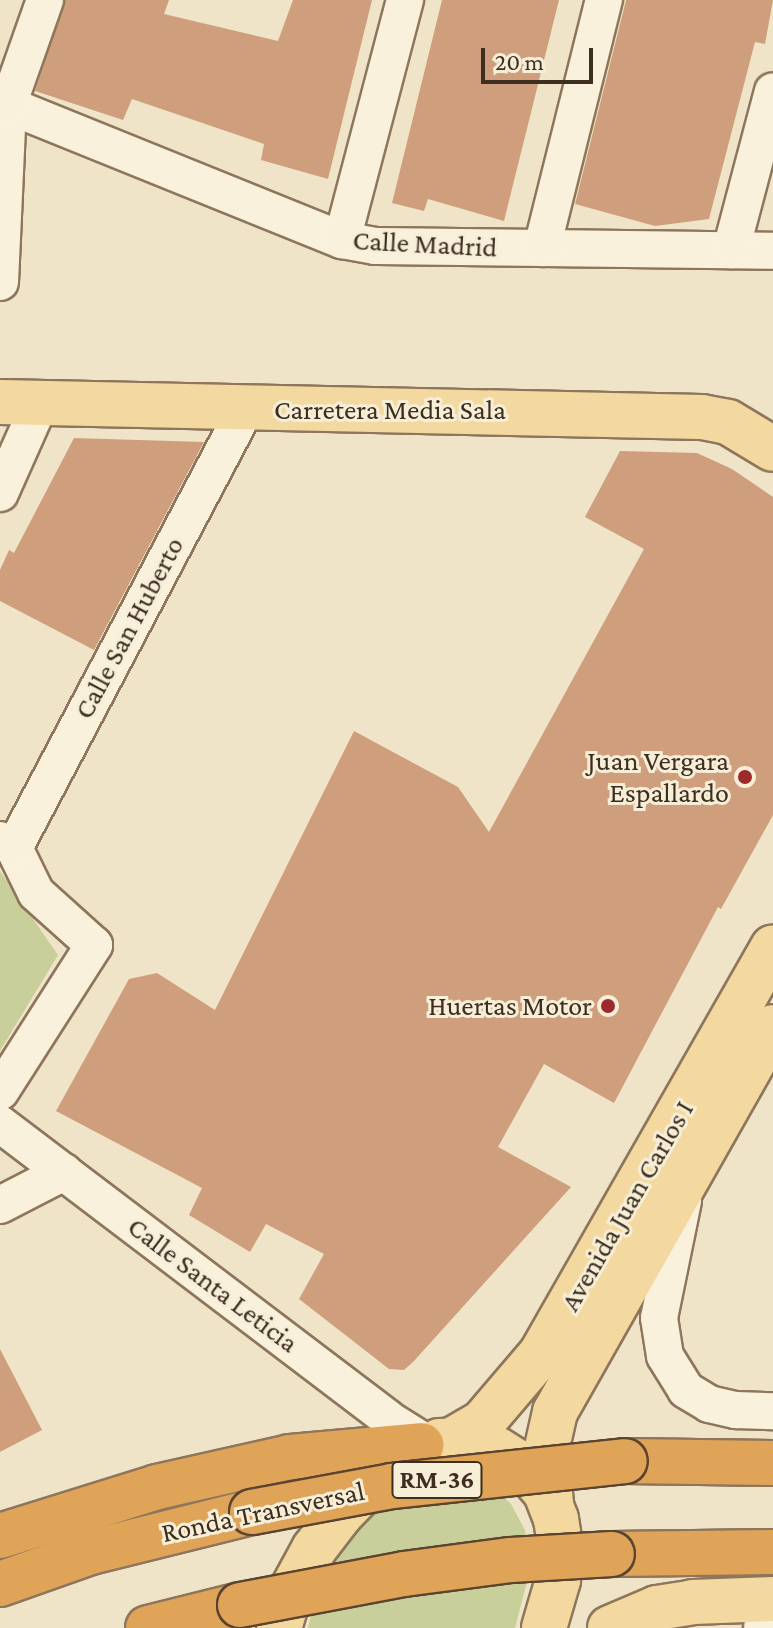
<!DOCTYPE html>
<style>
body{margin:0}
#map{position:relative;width:773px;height:1628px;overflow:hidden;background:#f0e4c8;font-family:"Crimson Pro",serif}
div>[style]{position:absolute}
.green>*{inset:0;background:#c9cf9b}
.building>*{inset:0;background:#cf9f7d}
.roads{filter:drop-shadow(2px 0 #8d765c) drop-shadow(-2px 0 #8d765c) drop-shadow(0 2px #8d765c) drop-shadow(0 -2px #8d765c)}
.minor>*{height:36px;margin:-18px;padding:0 18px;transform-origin:18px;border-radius:18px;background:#faf1dc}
.major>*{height:44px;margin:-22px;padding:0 22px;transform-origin:22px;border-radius:22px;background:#f3d9a0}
.highway>*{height:44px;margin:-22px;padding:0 22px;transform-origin:22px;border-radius:22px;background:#e0a458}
.bridges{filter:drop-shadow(2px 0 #5b4430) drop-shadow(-2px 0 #5b4430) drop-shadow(0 2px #5b4430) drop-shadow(0 -2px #5b4430)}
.highway-bridge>*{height:44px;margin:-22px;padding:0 22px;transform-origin:22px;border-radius:22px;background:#e0a458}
.dots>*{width:22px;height:22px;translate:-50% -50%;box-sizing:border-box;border:4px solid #f7eed8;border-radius:50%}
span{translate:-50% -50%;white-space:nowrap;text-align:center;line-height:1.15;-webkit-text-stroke:6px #f7eed8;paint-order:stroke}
.shield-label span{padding:2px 6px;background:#f7eed8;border:2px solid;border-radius:6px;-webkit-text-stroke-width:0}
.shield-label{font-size:26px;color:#3d2e20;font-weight:700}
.street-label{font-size:28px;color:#3d2e20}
.poi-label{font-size:28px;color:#3d2e20}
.right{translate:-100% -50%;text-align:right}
.scale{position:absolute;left:481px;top:48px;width:112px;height:36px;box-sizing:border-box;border:4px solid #3d2e20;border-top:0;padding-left:10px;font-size:24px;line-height:28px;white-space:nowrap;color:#3d2e20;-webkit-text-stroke:6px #f7eed8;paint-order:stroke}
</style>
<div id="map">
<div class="green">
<i style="clip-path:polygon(0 871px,58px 955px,0 1051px)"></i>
<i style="clip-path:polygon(395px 1494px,501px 1494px,511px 1504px,525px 1530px,530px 1570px,515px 1628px,308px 1628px,313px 1607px,336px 1560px,357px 1532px)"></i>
</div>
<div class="building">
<i style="clip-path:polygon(65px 0,169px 0,164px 14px,278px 41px,293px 0,372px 0,328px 179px,261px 160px,264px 144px,132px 99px,123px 120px,35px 91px)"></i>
<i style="clip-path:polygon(442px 0,559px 0,504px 221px,428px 199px,424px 211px,392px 203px)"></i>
<i style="clip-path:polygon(626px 0,773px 0,765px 44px,755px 42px,709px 219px,655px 226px,575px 204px)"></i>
<i style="clip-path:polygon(74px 438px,204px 442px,94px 650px,0 601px,0 570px,9px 550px,14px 553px)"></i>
<i style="clip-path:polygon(620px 451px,697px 453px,732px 469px,773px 497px,773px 815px,721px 909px,718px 907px,614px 1103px,544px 1064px,498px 1147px,571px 1187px,414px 1361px,404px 1370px,389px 1369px,299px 1299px,324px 1254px,266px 1224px,250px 1252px,189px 1215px,202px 1188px,56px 1111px,129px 979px,157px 973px,215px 1010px,354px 731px,458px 787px,489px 832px,644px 549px,585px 517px)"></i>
<i style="clip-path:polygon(0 1349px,42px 1430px,0 1452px)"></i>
</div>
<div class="roads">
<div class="minor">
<i style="left:0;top:102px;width:369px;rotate:22deg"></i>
<i style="left:342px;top:240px;width:34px;rotate:10deg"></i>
<i style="left:375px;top:246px;width:398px;rotate:0.7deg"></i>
<i style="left:342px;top:240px;width:248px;rotate:-75.3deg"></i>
<i style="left:542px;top:248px;width:256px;rotate:-76deg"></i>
<i style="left:731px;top:250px;width:164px;rotate:-75.2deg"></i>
<i style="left:0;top:282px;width:177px;rotate:-87.4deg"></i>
<i style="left:8px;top:105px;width:111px;rotate:-70.6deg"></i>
<i style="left:0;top:493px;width:98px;rotate:-66deg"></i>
<i style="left:0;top:840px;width:16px;rotate:30deg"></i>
<i style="left:14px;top:848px;width:50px;rotate:63.9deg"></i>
<i style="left:36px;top:893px;width:78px;rotate:41.9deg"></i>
<i style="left:94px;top:945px;width:174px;rotate:122.6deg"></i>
<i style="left:14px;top:848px;width:496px;rotate:-62.2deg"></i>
<i style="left:0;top:1124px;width:487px;rotate:37.2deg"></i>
<i style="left:388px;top:1419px;width:47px;rotate:32deg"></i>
<i style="left:683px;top:1201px;width:119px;rotate:101.6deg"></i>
<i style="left:659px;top:1318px;width:38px;rotate:81deg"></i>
<i style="left:665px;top:1356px;width:40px;rotate:58deg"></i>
<i style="left:686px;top:1390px;width:27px;rotate:31deg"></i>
<i style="left:709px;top:1404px;width:28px;rotate:13deg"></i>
<i style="left:736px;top:1410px;width:37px;rotate:2deg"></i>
<i style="left:0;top:1205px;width:72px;rotate:-27.3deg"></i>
<i style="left:762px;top:1628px;width:16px;rotate:-47deg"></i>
</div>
<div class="major">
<i style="left:0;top:402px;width:702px;rotate:1.22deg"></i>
<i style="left:702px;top:417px;width:26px;rotate:11deg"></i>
<i style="left:728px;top:422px;width:52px;rotate:31deg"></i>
<i style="left:452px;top:1440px;width:34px;rotate:-30deg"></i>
<i style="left:482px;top:1423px;width:91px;rotate:-49.5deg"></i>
<i style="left:541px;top:1354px;width:468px;rotate:-60.3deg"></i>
<i style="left:439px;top:1441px;width:24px;rotate:-2deg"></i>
<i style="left:463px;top:1440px;width:36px;rotate:16deg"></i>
<i style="left:498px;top:1450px;width:28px;rotate:32deg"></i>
<i style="left:522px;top:1465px;width:37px;rotate:49deg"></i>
<i style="left:546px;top:1493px;width:28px;rotate:69deg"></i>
<i style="left:556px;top:1519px;width:26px;rotate:81deg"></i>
<i style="left:560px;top:1545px;width:35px;rotate:93deg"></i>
<i style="left:558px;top:1580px;width:50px;rotate:106.3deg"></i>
<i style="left:551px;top:1503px;width:51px;rotate:-95.6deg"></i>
<i style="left:546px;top:1452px;width:41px;rotate:-77.3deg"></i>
<i style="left:555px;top:1412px;width:442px;rotate:-60.5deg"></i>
<i style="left:279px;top:1628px;width:37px;rotate:-73deg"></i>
<i style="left:290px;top:1593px;width:50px;rotate:-61.4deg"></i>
<i style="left:314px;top:1549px;width:44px;rotate:-52.4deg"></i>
<i style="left:341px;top:1514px;width:52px;rotate:-45.8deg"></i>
<i style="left:610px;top:1628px;width:51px;rotate:-23.1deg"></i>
<i style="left:657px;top:1608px;width:36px;rotate:-9deg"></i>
<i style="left:693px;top:1602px;width:80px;rotate:-2.1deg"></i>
</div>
<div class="highway">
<i style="left:625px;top:1461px;width:148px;rotate:0.8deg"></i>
<i style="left:0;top:1536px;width:164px;rotate:-17.3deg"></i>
<i style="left:157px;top:1487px;width:136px;rotate:-12.7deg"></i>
<i style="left:290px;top:1457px;width:132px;rotate:-5.2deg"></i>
<i style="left:612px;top:1554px;width:161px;rotate:-0.7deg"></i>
<i style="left:0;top:1584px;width:96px;rotate:-19.4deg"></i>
<i style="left:91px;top:1552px;width:166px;rotate:-14deg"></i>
<i style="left:148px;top:1628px;width:95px;rotate:-14deg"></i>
</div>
</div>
<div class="bridges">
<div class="highway-bridge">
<i style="left:252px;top:1512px;width:142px;rotate:-10.5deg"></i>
<i style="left:392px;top:1486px;width:234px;rotate:-6.1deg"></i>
<i style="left:240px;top:1605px;width:167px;rotate:-10.7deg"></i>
<i style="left:404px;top:1574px;width:108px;rotate:-7.5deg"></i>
<i style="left:511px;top:1560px;width:101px;rotate:-3.4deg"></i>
</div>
</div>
<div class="dots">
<i style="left:745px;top:777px;background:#9e2a2b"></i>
<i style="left:608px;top:1006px;background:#9e2a2b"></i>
</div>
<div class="shield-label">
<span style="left:437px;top:1480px">RM-36</span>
</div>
<div class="street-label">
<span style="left:425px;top:244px;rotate:3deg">Calle Madrid</span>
<span style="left:390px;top:410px">Carretera Media Sala</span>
<span style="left:129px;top:628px;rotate:-62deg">Calle San Huberto</span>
<span style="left:627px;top:1206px;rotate:-60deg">Avenida Juan Carlos I</span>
<span style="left:213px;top:1285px;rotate:37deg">Calle Santa Leticia</span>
<span style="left:263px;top:1512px;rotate:-12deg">Ronda Transversal</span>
</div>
<div class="poi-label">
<span class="right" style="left:729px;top:777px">Juan Vergara<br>Espallardo</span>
<span class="right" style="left:592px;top:1006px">Huertas Motor</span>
</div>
<div class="scale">20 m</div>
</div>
